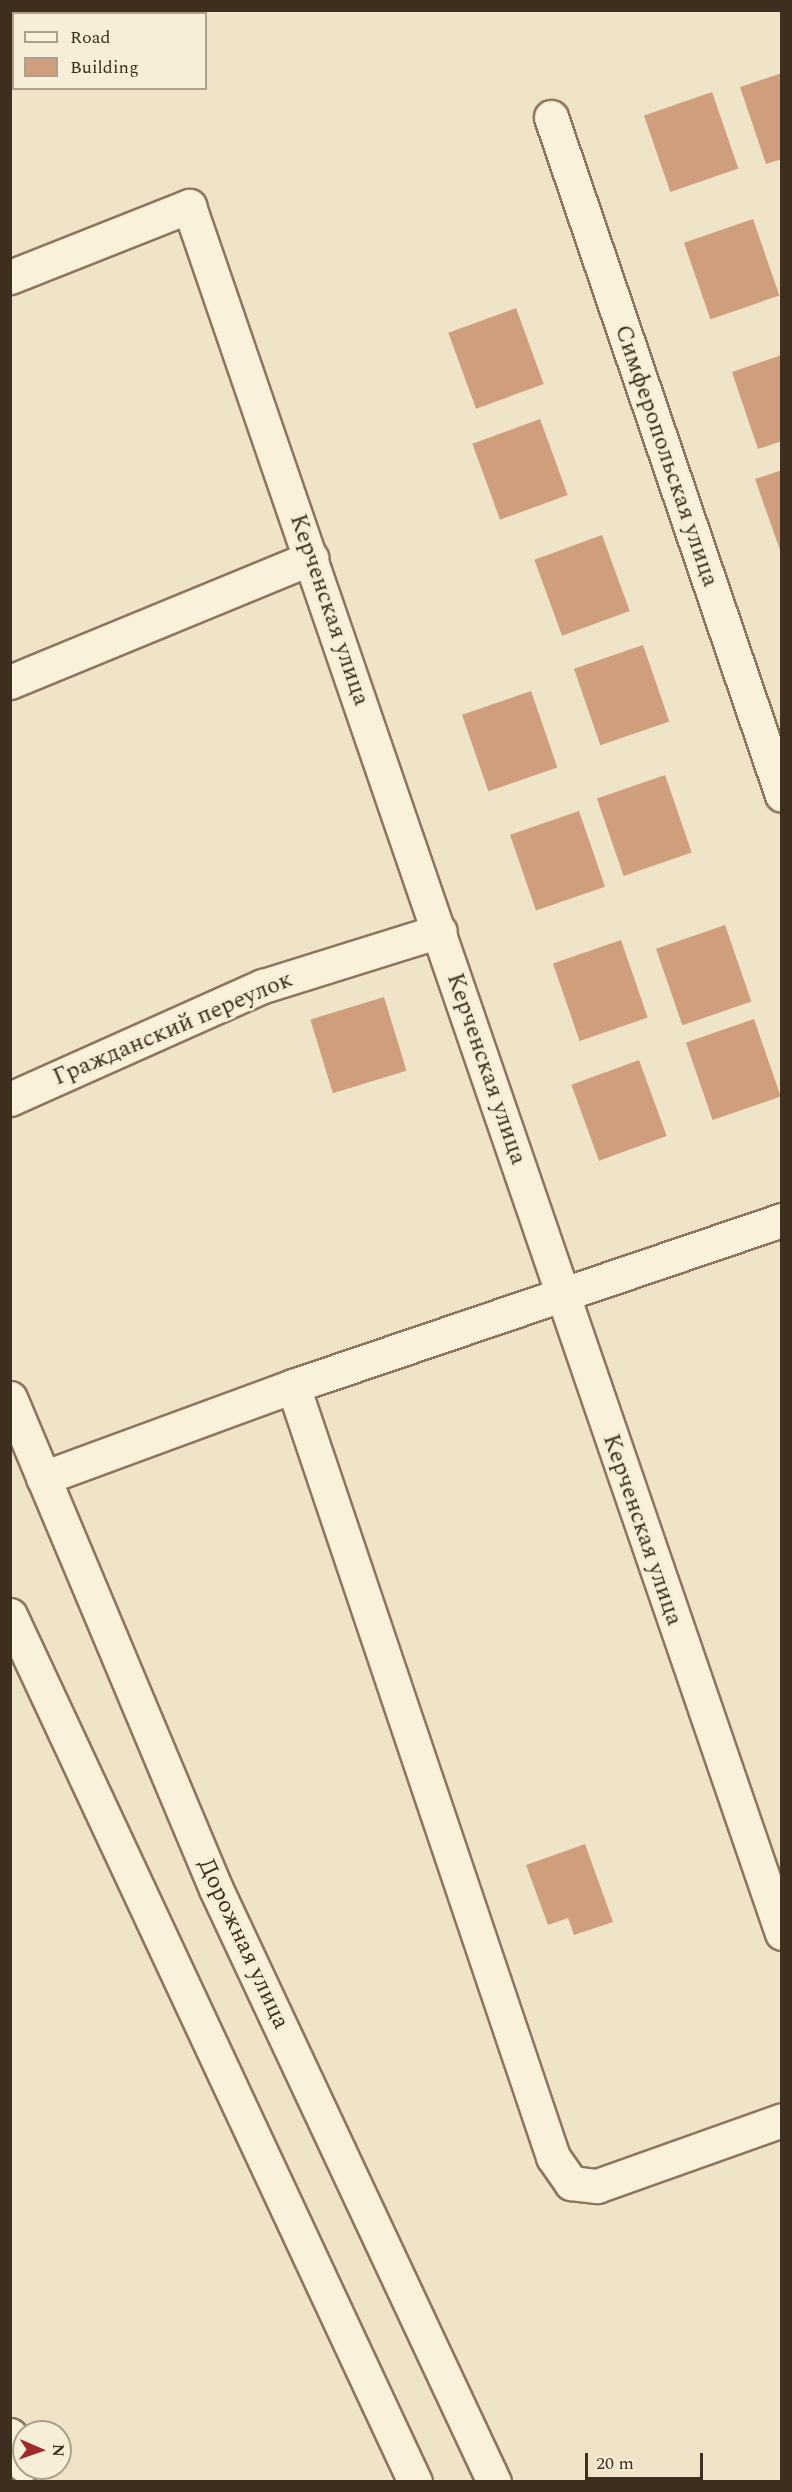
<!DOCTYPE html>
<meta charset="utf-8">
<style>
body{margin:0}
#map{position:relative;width:792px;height:2492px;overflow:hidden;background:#f0e4c8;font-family:Spectral,serif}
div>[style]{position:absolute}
.farmland>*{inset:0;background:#e6deb5}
.building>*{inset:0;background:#cf9f7d;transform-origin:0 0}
.roads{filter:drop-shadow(2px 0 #8d765c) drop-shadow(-2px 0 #8d765c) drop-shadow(0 2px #8d765c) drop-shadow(0 -2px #8d765c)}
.minor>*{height:33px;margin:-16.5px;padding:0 16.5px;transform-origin:16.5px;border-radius:16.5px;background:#faf1dc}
span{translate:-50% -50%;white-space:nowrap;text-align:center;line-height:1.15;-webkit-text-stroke:6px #f7eed8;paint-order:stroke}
.street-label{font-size:24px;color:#3d2e20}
.frame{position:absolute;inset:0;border:12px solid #3d2e20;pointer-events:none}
.legend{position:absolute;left:12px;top:12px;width:195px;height:78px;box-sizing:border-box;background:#f7eed8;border:2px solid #ada18e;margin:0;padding:8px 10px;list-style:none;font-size:18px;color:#3d2e20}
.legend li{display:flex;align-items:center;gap:12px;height:30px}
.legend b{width:30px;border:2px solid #ada18e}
.north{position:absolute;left:12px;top:2420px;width:60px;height:60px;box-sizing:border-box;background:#f7eed8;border:2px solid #ada18e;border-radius:50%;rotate:92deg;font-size:16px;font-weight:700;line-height:24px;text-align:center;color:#3d2e20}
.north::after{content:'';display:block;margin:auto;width:21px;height:27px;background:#9e2a2b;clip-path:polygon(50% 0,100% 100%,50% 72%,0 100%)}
.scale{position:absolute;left:585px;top:2453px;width:118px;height:27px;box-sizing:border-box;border:3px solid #3d2e20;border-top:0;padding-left:8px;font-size:18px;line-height:21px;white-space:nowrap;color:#3d2e20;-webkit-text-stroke:4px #f7eed8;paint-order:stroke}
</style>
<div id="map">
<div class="farmland">
<i style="clip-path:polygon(11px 10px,211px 10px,211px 11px,14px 14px,11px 90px)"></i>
</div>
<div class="building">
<i style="clip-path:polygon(782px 73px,782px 159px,766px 164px,740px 87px)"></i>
<i style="left:712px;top:92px;width:81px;height:72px;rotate:71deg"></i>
<i style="left:753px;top:219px;width:81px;height:73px;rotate:71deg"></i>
<i style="left:516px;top:308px;width:81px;height:72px;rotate:70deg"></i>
<i style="clip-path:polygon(782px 355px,782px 441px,758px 449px,732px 372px)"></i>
<i style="left:540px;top:419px;width:81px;height:72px;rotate:70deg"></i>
<i style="clip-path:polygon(782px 470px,782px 553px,781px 553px,755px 479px)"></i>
<i style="left:602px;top:535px;width:81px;height:72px;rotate:70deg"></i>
<i style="left:643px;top:645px;width:81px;height:73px;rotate:71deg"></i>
<i style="left:531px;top:691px;width:81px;height:73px;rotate:71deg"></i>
<i style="left:665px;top:775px;width:82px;height:72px;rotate:71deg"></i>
<i style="left:579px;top:811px;width:80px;height:73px;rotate:71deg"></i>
<i style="left:725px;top:925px;width:81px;height:73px;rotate:71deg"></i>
<i style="left:621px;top:940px;width:82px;height:72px;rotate:71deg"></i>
<i style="left:384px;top:997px;width:77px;height:77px;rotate:73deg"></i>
<i style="left:754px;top:1019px;width:82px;height:72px;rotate:71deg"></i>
<i style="left:639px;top:1060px;width:81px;height:72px;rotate:70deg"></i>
<i style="clip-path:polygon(585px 1844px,613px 1922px,574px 1935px,568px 1918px,548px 1925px,526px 1865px)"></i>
</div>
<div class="roads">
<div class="minor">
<i style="left:551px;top:117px;width:716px;rotate:71.19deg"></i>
<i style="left:10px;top:277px;width:193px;rotate:-21.6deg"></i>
<i style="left:189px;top:206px;width:1826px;rotate:71.05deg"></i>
<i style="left:10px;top:682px;width:326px;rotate:-22.4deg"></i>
<i style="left:10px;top:1099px;width:277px;rotate:-24.1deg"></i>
<i style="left:263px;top:986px;width:185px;rotate:-17.3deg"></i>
<i style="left:293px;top:1386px;width:814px;rotate:71.36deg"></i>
<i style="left:553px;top:2157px;width:32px;rotate:55deg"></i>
<i style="left:571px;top:2183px;width:26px;rotate:7deg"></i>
<i style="left:597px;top:2186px;width:196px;rotate:-19.6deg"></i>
<i style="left:10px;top:1398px;width:532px;rotate:67.24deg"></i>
<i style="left:216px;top:1889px;width:655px;rotate:64.88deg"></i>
<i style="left:43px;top:1478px;width:266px;rotate:-20.2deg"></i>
<i style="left:293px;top:1386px;width:516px;rotate:-18.75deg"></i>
<i style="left:10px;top:1615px;width:957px;rotate:64.96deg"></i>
<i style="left:10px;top:2435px;width:33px;rotate:65deg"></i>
</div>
</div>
<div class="street-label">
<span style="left:666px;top:456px;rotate:71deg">Симферопольская улица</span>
<span style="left:329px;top:610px;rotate:71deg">Керченская улица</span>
<span style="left:173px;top:1029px;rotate:-23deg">Гражданский переулок</span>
<span style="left:486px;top:1069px;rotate:71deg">Керченская улица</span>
<span style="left:642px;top:1530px;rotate:71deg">Керченская улица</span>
<span style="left:243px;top:1944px;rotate:65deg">Дорожная улица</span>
</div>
<div class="frame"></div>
<ul class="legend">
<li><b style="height:8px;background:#faf1dc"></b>Road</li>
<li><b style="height:16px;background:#cf9f7d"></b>Building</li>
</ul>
<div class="north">N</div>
<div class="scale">20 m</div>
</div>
